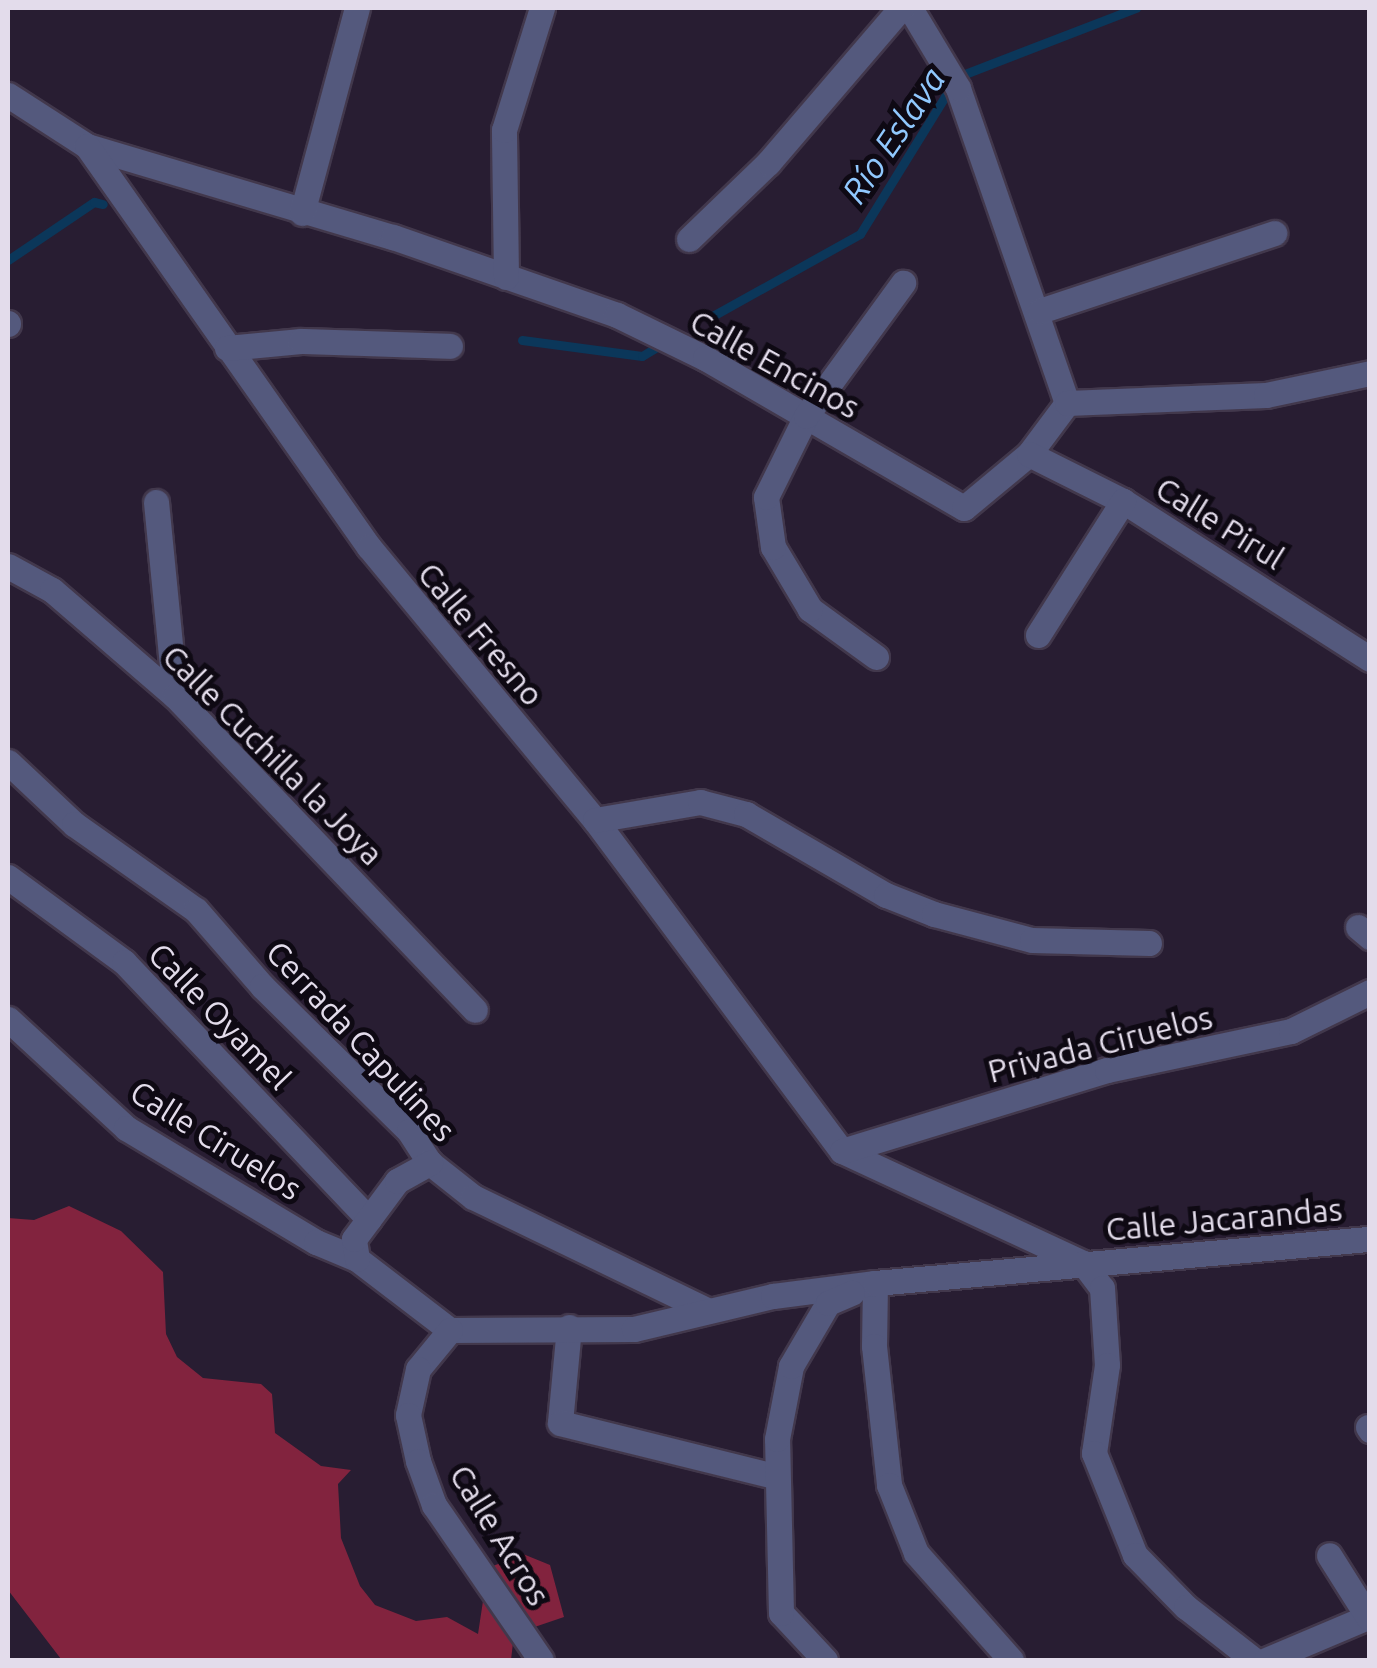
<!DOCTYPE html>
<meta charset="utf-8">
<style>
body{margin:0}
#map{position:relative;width:1377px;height:1668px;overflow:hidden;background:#281d32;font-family:Ubuntu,sans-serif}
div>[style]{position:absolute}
.forest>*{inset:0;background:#82233e}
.stream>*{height:9px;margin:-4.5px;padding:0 4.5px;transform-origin:4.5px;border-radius:4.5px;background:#0b375a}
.roads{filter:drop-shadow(2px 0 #42384c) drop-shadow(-2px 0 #42384c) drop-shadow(0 2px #42384c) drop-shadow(0 -2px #42384c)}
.minor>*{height:25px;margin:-12.5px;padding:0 12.5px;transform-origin:12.5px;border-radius:12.5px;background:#54597d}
span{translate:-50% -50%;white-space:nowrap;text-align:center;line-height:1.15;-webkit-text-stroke:10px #0e0913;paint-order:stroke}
.street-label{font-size:32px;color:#e3dceb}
.water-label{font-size:35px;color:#90c8fe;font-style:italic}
.frame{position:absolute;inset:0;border:10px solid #e3dceb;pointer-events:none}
</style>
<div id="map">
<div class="forest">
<i style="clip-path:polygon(69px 1206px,121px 1231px,163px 1272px,166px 1334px,177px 1357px,203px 1378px,261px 1384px,272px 1394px,275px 1433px,321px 1466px,351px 1470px,338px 1484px,341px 1538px,360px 1586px,375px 1605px,416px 1621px,447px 1617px,478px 1634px,488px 1568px,523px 1554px,550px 1565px,564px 1617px,514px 1634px,511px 1660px,61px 1659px,8px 1590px,8px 1218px,34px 1220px)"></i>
</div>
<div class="stream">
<i style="left:8px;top:260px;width:104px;rotate:-34deg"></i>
<i style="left:94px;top:202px;width:9px;rotate:13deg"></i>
<i style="left:709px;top:318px;width:173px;rotate:-29.1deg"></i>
<i style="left:860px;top:234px;width:185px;rotate:-58.3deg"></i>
<i style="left:957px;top:77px;width:192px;rotate:-21.1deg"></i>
<i style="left:522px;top:340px;width:121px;rotate:7.6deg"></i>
<i style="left:642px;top:356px;width:21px;rotate:-31deg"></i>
</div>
<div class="roads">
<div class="minor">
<i style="left:8px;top:95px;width:94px;rotate:32.8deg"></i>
<i style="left:87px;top:146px;width:319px;rotate:16.6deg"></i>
<i style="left:393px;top:237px;width:237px;rotate:19.2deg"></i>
<i style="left:617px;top:315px;width:98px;rotate:26deg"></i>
<i style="left:705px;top:358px;width:299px;rotate:30.1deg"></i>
<i style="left:964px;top:508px;width:85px;rotate:-39.7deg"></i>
<i style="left:1029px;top:454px;width:64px;rotate:-53.3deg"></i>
<i style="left:1067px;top:403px;width:333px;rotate:-109.1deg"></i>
<i style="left:958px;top:88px;width:93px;rotate:-121deg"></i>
<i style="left:87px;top:146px;width:490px;rotate:54.9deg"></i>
<i style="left:369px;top:547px;width:354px;rotate:50.4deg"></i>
<i style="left:595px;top:820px;width:413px;rotate:53.3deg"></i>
<i style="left:842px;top:1151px;width:266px;rotate:24.9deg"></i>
<i style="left:1083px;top:1263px;width:31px;rotate:53deg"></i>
<i style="left:1102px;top:1288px;width:77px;rotate:86.3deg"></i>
<i style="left:1107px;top:1365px;width:89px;rotate:98.4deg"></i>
<i style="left:1094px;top:1453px;width:110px;rotate:68.1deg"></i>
<i style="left:1135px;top:1555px;width:73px;rotate:45.6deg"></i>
<i style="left:1186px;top:1607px;width:86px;rotate:37.9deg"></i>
<i style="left:302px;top:213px;width:212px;rotate:-75deg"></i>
<i style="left:689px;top:239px;width:110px;rotate:-43.9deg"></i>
<i style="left:768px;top:163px;width:204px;rotate:-49.4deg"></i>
<i style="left:506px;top:277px;width:147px;rotate:-90.8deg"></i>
<i style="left:504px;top:130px;width:128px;rotate:-72.7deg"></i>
<i style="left:1040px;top:311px;width:247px;rotate:-18.4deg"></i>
<i style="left:8px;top:324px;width:1px;rotate:-90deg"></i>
<i style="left:227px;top:348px;width:74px;rotate:-5.4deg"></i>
<i style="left:301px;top:341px;width:149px;rotate:1.9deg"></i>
<i style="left:1067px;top:403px;width:199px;rotate:-2.3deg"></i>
<i style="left:1266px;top:395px;width:106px;rotate:-11.9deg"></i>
<i style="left:1029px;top:454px;width:105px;rotate:26.6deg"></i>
<i style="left:1123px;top:501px;width:293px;rotate:32.6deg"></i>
<i style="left:156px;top:502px;width:195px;rotate:84.4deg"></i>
<i style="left:8px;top:566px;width:50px;rotate:28.6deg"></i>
<i style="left:52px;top:590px;width:162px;rotate:40.8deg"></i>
<i style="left:175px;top:696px;width:434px;rotate:46.3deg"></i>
<i style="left:1038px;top:635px;width:159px;rotate:-57.6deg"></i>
<i style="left:876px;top:657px;width:82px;rotate:-144deg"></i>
<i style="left:810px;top:609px;width:72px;rotate:-120.8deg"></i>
<i style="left:773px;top:547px;width:50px;rotate:-98deg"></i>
<i style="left:766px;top:497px;width:90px;rotate:-63.7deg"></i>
<i style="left:806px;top:416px;width:165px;rotate:-53.9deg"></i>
<i style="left:8px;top:762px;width:91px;rotate:43.2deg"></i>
<i style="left:74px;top:824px;width:149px;rotate:35.2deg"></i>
<i style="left:196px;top:910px;width:101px;rotate:49deg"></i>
<i style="left:262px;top:986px;width:206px;rotate:44.6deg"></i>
<i style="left:409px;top:1131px;width:38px;rotate:57deg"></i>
<i style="left:430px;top:1163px;width:55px;rotate:38.3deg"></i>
<i style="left:473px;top:1197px;width:258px;rotate:25.8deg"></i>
<i style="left:595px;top:820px;width:107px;rotate:-9.7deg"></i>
<i style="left:700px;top:802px;width:48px;rotate:14.6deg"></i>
<i style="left:746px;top:814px;width:162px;rotate:30.1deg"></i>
<i style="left:886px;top:895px;width:52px;rotate:21.6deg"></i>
<i style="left:934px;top:914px;width:101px;rotate:14.9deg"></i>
<i style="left:1032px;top:940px;width:117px;rotate:1.5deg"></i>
<i style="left:8px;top:877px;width:144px;rotate:36.2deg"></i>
<i style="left:124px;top:962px;width:355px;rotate:46.4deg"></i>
<i style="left:1358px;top:927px;width:16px;rotate:40deg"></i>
<i style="left:8px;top:1019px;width:161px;rotate:42.7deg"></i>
<i style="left:126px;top:1128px;width:222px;rotate:31deg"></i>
<i style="left:316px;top:1242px;width:44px;rotate:22.5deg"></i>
<i style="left:357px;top:1259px;width:117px;rotate:37.4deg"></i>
<i style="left:842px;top:1151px;width:277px;rotate:-17deg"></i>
<i style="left:1107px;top:1070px;width:188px;rotate:-12deg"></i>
<i style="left:1291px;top:1031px;width:88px;rotate:-26.3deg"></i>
<i style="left:357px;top:1259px;width:20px;rotate:-99deg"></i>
<i style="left:354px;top:1239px;width:72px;rotate:-53.4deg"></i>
<i style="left:397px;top:1181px;width:38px;rotate:-29deg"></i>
<i style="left:875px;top:1283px;width:63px;rotate:90.9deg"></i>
<i style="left:874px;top:1346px;width:140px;rotate:83.8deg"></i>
<i style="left:889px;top:1485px;width:73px;rotate:68.3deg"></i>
<i style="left:916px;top:1553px;width:143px;rotate:48.4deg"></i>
<i style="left:569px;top:1327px;width:96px;rotate:95.4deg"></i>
<i style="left:560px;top:1423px;width:220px;rotate:13.9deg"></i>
<i style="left:450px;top:1330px;width:184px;rotate:-0.3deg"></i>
<i style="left:634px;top:1329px;width:143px;rotate:-13.4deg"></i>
<i style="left:773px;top:1296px;width:103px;rotate:-7.3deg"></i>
<i style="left:875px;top:1283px;width:497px;rotate:-5.1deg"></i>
<i style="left:450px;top:1330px;width:50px;rotate:129.4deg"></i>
<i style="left:418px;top:1369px;width:47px;rotate:102.3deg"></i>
<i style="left:408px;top:1415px;width:47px;rotate:77.7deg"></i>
<i style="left:418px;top:1461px;width:47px;rotate:70deg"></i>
<i style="left:434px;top:1505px;width:188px;rotate:55.4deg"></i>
<i style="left:1368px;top:1427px;width:4px;rotate:56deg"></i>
<i style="left:825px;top:1660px;width:64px;rotate:-133.1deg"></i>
<i style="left:781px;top:1613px;width:174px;rotate:-91.3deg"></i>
<i style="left:777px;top:1439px;width:74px;rotate:-79.1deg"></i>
<i style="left:791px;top:1366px;width:73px;rotate:-59.6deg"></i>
<i style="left:828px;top:1303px;width:26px;rotate:-23deg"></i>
<i style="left:1266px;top:1660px;width:111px;rotate:-22.9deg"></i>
<i style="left:1368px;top:1617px;width:73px;rotate:-122.2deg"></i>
</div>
</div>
<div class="street-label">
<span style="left:775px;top:364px;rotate:29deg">Calle Encinos</span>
<span style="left:1220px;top:523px;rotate:32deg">Calle Pirul</span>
<span style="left:481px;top:634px;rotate:50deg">Calle Fresno</span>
<span style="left:273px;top:755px;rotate:45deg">Calle Cuchilla la Joya</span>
<span style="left:220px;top:1016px;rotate:46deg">Calle Oyamel</span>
<span style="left:361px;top:1041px;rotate:47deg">Cerrada Capulines</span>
<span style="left:1100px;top:1044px;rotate:-14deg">Privada Ciruelos</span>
<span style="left:216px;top:1140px;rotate:32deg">Calle Ciruelos</span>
<span style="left:1224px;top:1219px;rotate:-5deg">Calle Jacarandas</span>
<span style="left:500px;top:1535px;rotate:58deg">Calle Acros</span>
</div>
<div class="water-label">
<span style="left:893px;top:135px;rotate:-56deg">Río Eslava</span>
</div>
<div class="frame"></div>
</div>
